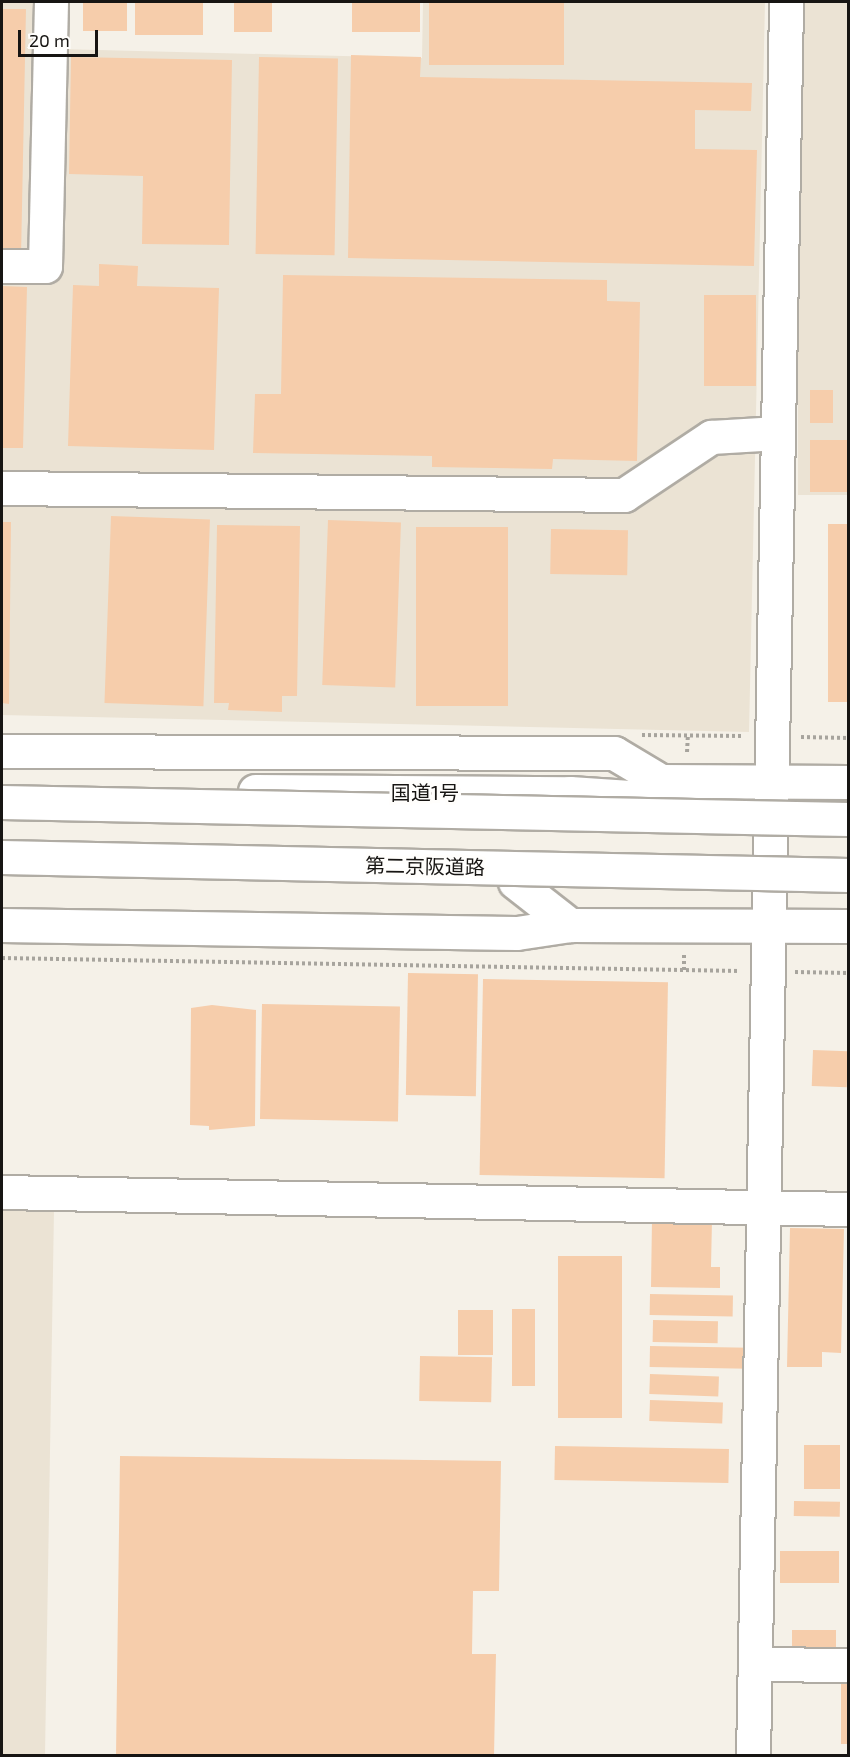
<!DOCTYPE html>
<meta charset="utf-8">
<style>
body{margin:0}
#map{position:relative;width:850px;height:1757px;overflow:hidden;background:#f5f1e8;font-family:"Exo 2","Noto Sans JP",sans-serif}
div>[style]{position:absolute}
.built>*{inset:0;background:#ebe3d4;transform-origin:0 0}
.building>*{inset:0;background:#f6cdab;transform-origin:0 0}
.path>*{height:4px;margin-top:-2px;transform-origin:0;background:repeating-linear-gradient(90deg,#a7a49d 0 3px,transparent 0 6px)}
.roads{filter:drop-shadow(2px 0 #b0aca4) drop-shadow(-2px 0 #b0aca4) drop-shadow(0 2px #b0aca4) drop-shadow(0 -2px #b0aca4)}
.minor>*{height:33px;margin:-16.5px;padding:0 16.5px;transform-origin:16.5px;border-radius:16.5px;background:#fff}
.highway>*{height:33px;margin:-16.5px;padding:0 16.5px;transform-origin:16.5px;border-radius:16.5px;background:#fff}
.bridges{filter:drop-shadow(2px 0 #b0aca4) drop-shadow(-2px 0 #b0aca4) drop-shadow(0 2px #b0aca4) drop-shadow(0 -2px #b0aca4)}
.highway-bridge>*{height:33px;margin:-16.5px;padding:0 16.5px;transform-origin:16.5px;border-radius:16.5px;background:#fff}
span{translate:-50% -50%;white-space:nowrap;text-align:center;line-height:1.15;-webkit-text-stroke:6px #fffefc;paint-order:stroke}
.street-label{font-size:20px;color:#171513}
.frame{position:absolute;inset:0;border:3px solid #171513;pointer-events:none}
.scale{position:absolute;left:18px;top:30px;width:80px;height:27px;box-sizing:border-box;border:3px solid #171513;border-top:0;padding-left:8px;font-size:18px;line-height:21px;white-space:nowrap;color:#171513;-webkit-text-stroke:4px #fffefc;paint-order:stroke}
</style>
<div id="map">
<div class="built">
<i style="left:2px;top:2px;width:40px;height:255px"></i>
<i style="clip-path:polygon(423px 2px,765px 2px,749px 732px,2px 715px,2px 279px,53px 280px,59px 49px,422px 58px)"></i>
<i style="left:798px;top:2px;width:50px;height:493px"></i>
<i style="clip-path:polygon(2px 1209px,54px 1210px,45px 1755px,2px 1755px)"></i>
</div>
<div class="building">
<i style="left:83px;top:2px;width:44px;height:29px"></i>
<i style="left:135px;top:2px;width:68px;height:33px"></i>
<i style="left:234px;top:2px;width:38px;height:30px"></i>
<i style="left:352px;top:2px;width:68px;height:30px"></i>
<i style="left:429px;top:2px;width:135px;height:63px"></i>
<i style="clip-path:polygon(2px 9px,26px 9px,21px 256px,2px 256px)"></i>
<i style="clip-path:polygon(351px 55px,421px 57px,420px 77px,752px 83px,751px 111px,695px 110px,695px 149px,757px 150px,754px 266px,348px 258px)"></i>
<i style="clip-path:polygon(71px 57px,232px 60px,229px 245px,142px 244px,143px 176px,69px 174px)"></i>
<i style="left:259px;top:57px;width:79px;height:197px;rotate:1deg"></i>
<i style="clip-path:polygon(99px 264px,138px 266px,137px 286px,219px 288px,214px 450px,68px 446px,73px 285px,99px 286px)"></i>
<i style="clip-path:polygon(283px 275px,607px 280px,607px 301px,640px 302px,637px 461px,553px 459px,552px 469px,432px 467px,432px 456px,253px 453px,255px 394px,281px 394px)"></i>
<i style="clip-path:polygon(2px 286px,27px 287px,23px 448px,2px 448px)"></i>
<i style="left:704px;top:295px;width:52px;height:91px"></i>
<i style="left:810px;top:390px;width:23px;height:33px"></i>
<i style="left:810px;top:440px;width:38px;height:52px"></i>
<i style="left:111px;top:516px;width:99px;height:187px;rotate:2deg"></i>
<i style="left:328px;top:520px;width:73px;height:165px;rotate:2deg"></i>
<i style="clip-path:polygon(2px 522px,11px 522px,9px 704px,2px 703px)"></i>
<i style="left:828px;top:524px;width:20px;height:178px"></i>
<i style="clip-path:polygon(217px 525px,300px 526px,297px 696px,282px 696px,282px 712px,228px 710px,229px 703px,214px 703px)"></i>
<i style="left:416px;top:527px;width:92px;height:179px"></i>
<i style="left:551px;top:529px;width:77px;height:45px;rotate:1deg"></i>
<i style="left:408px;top:973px;width:70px;height:122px;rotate:1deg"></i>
<i style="left:483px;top:979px;width:185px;height:196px;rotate:1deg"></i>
<i style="left:262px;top:1004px;width:138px;height:115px;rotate:1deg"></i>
<i style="clip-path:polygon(212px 1005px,256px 1010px,255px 1126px,209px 1130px,209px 1126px,190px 1125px,191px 1008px)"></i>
<i style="left:813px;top:1050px;width:35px;height:36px;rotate:2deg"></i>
<i style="clip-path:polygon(652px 1219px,712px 1220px,711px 1267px,720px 1267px,720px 1288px,651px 1287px)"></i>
<i style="clip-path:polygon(790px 1228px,844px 1229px,841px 1353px,822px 1352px,822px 1367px,787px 1367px)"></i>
<i style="left:558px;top:1256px;width:64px;height:162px"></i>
<i style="left:650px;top:1294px;width:83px;height:21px;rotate:1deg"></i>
<i style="left:512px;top:1309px;width:23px;height:77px"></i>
<i style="left:458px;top:1310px;width:35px;height:45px"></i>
<i style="left:653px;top:1320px;width:65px;height:22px;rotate:1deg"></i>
<i style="left:650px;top:1346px;width:99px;height:21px;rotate:1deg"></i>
<i style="left:420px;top:1356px;width:72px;height:45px;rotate:1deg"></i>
<i style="left:650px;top:1374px;width:69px;height:20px;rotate:2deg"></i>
<i style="left:650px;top:1400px;width:73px;height:21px;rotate:2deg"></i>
<i style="left:804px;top:1445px;width:36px;height:44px"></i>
<i style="left:555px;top:1446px;width:174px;height:34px;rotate:1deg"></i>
<i style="clip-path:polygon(120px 1456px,501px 1461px,499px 1591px,473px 1591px,472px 1654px,496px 1654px,494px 1756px,116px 1756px)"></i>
<i style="left:794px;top:1501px;width:46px;height:15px;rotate:1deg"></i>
<i style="left:780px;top:1551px;width:59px;height:32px"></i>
<i style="left:836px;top:1630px;width:20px;height:44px;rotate:90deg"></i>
<i style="left:841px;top:1680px;width:7px;height:64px"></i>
</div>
<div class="path">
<i style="left:642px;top:735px;width:101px;rotate:0.6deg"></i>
<i style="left:801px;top:737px;width:47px;rotate:1.2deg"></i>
<i style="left:687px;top:752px;width:17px;rotate:-87deg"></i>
<i style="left:2px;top:958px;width:738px;rotate:1.01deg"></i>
<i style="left:684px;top:970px;width:15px;rotate:-90deg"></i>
<i style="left:795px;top:972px;width:53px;rotate:1.1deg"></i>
</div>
<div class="roads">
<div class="minor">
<i style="left:2px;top:266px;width:43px"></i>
<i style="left:45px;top:266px;width:264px;rotate:-88.7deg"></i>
<i style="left:2px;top:488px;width:622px;rotate:0.64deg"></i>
<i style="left:624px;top:495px;width:105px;rotate:-33.7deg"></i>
<i style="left:711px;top:437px;width:67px;rotate:-3.4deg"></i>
<i style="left:2px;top:1192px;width:846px;rotate:1.15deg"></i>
<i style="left:755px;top:1664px;width:93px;rotate:0.6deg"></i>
<i style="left:753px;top:1756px;width:1754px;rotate:-88.92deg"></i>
</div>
<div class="highway">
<i style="left:2px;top:751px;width:612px;rotate:0.19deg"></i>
<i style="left:614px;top:753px;width:55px;rotate:30.8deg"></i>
<i style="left:661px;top:781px;width:187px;rotate:0.3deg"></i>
<i style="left:255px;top:791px;width:315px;rotate:0.4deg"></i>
<i style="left:570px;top:793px;width:119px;rotate:3.8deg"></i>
<i style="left:515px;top:882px;width:70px;rotate:38deg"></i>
<i style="left:2px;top:925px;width:515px;rotate:0.89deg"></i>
<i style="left:517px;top:933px;width:54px;rotate:-8.6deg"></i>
<i style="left:570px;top:925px;width:278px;rotate:0.2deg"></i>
</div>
</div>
<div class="bridges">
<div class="highway-bridge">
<i style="left:2px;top:802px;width:846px;rotate:1.15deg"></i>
<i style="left:2px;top:857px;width:846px;rotate:1.22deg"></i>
</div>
</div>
<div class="street-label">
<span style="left:425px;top:792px">国道1号</span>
<span style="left:425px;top:866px;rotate:1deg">第二京阪道路</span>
</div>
<div class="frame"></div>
<div class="scale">20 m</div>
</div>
